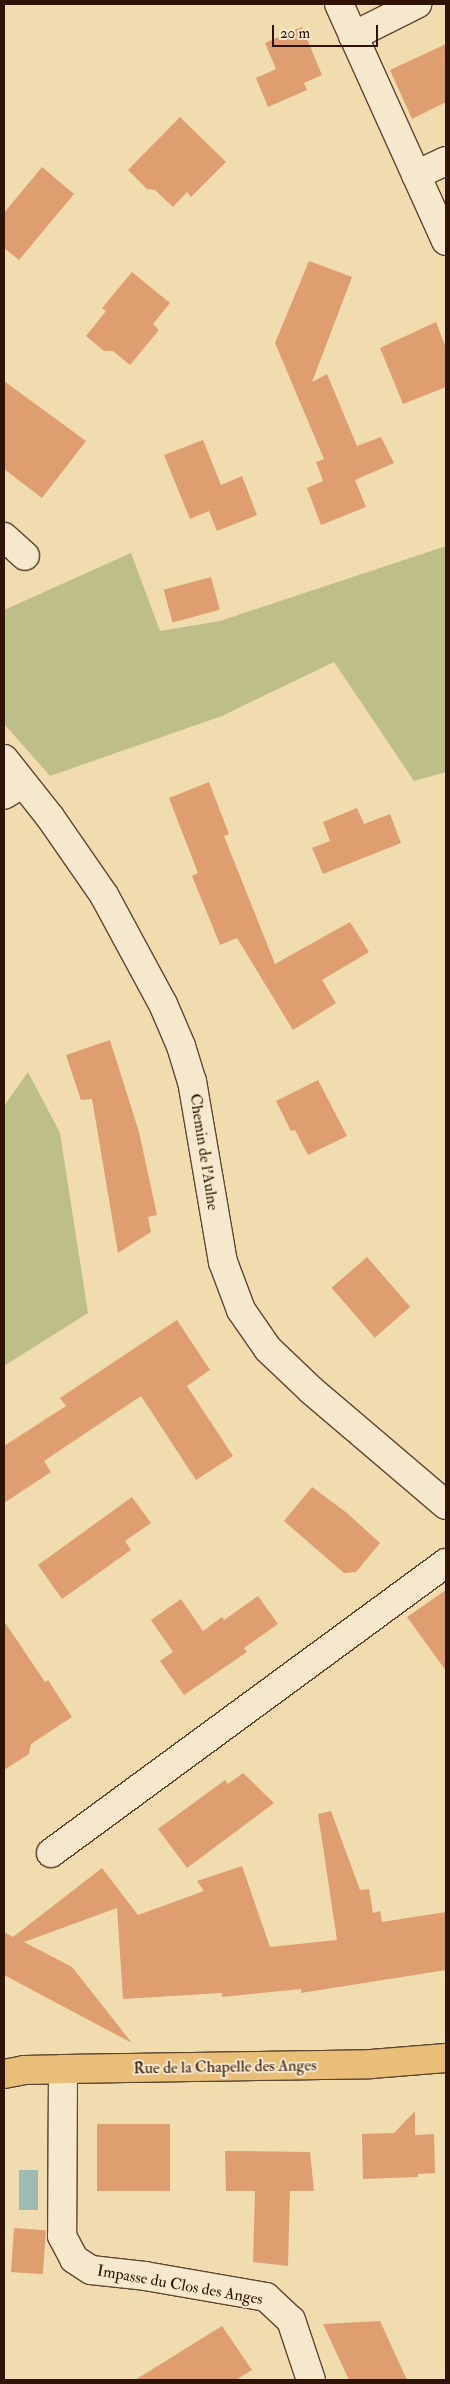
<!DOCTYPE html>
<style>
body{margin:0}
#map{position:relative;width:450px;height:2384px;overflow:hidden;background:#f1dcb0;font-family:"IM FELL Double Pica",serif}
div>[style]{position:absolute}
.green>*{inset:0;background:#bebf88}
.water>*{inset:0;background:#9dbab4;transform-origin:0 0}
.building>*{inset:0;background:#de9e70;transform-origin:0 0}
.roads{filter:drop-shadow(1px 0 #604530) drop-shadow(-1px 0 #604530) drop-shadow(0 1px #604530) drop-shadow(0 -1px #604530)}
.minor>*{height:28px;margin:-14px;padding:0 14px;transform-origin:14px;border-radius:14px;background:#f6e8cc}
.major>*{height:28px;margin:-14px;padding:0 14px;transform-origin:14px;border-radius:14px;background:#e8be78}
span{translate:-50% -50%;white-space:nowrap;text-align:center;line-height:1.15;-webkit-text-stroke:4px #f6e8cc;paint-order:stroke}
.street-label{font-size:16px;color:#2f1305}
.frame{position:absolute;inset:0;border:5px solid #2f1305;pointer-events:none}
.scale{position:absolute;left:272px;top:25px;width:106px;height:22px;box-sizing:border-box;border:2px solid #2f1305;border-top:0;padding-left:6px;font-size:15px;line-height:18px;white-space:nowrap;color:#2f1305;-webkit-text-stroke:4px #f6e8cc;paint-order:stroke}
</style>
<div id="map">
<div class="green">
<i style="clip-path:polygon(446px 546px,446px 772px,414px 781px,334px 662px,222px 716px,50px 776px,4px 724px,4px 610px,131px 553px,160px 631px,220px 621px)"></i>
<i style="clip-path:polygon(28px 1072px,60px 1133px,88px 1313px,4px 1366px,4px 1106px)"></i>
</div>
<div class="water">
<i style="left:19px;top:2170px;width:19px;height:40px"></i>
</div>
<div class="building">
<i style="clip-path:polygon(302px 27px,322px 75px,304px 83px,307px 90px,268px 107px,256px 78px,276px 69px,265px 43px)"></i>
<i style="clip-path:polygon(446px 44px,446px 102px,412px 119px,390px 70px)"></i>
<i style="clip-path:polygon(180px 117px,226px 162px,191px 197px,187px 192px,173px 207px,155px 190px,147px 189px,128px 170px)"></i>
<i style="clip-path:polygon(42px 167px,74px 194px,19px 260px,4px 248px,4px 213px)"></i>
<i style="clip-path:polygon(309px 261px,352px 277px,312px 382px,327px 374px,357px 446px,381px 437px,394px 463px,355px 480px,366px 507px,321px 525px,307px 488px,323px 481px,316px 462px,324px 459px,275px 343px)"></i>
<i style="clip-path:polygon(132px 272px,170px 303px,153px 324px,159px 330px,130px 365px,113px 351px,104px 351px,86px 336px,106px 311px,102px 308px)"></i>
<i style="clip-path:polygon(436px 322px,446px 348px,446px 387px,403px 404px,380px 348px)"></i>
<i style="clip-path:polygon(4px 381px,86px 441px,42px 498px,4px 469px)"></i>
<i style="clip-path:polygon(203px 440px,221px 485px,242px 476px,257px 515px,217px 531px,209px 511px,190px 519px,164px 455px)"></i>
<i style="left:211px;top:577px;width:34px;height:49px;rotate:75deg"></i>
<i style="clip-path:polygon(209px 782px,229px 834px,224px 836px,275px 964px,350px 922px,369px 952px,322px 980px,336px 1003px,293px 1030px,237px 938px,220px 945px,192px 876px,198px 873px,169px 798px)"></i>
<i style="clip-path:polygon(357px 808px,364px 824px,390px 814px,401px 843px,323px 874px,312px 848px,330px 841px,323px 822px)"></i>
<i style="clip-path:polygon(110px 1040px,139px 1132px,157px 1215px,148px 1217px,151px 1232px,118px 1253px,92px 1099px,81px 1100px,66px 1055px)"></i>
<i style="clip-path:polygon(318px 1080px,347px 1136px,308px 1155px,295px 1130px,291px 1131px,276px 1101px)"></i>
<i style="left:367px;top:1257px;width:66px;height:47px;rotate:49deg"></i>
<i style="clip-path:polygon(177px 1320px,210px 1370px,187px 1386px,233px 1456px,196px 1480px,141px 1396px,44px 1461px,51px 1472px,4px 1503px,4px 1446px,66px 1406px,60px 1398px)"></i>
<i style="clip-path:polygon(312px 1487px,347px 1513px,380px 1543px,356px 1572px,344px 1573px,284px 1521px)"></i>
<i style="clip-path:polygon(132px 1497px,151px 1523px,125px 1541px,131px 1550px,62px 1599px,38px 1565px)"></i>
<i style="clip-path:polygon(446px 1590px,446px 1671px,407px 1617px)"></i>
<i style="clip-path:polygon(258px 1596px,278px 1624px,244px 1648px,247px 1652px,184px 1695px,160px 1661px,173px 1652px,151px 1620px,181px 1599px,203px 1631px,222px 1617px,224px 1620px)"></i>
<i style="clip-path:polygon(4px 1621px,45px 1682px,48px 1680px,72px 1717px,31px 1744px,29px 1754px,4px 1770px)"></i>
<i style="clip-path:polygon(243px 1773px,274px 1803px,187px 1868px,158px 1829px,225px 1780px,228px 1784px)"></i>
<i style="clip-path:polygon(331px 1811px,360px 1890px,369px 1889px,373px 1913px,380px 1911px,382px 1922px,446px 1912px,446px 1970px,301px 1993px,301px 1989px,222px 1997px,222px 1993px,123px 1999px,117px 1908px,24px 1942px,72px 1967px,132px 2043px,4px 1975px,4px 1932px,13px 1937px,102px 1868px,138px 1915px,204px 1891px,197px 1881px,242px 1866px,270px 1947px,337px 1940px,318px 1814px)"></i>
<i style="clip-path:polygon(415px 2111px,415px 2135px,434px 2134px,435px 2173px,418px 2174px,418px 2177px,363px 2179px,362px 2134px,394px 2133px)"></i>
<i style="left:170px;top:2124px;width:67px;height:73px;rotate:90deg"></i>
<i style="clip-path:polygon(225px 2151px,310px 2152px,314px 2191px,290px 2191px,288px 2266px,253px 2262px,255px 2191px,226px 2191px)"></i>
<i style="left:14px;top:2228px;width:32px;height:44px;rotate:4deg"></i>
<i style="clip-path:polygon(380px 2321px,407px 2380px,349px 2380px,323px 2324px)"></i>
<i style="clip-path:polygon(222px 2326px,252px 2370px,236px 2380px,135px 2380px)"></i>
</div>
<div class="roads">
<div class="minor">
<i style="left:339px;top:4px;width:260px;rotate:65.7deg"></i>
<i style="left:353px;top:36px;width:72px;rotate:-26.6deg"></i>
<i style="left:416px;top:175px;width:33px;rotate:-25deg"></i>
<i style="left:4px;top:537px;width:28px;rotate:42deg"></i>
<i style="left:4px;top:759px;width:74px;rotate:51.6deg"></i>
<i style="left:50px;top:817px;width:95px;rotate:55.3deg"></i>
<i style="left:104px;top:895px;width:124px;rotate:61.6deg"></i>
<i style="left:163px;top:1004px;width:46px;rotate:66.8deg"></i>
<i style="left:181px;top:1046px;width:37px;rotate:73deg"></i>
<i style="left:192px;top:1081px;width:184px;rotate:80.3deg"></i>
<i style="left:223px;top:1262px;width:51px;rotate:69.4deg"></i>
<i style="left:241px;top:1310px;width:47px;rotate:55.3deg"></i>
<i style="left:268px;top:1349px;width:59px;rotate:43.6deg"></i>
<i style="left:311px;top:1390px;width:177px;rotate:40.4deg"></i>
<i style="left:4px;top:795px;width:22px;rotate:-32deg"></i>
<i style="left:51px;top:1853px;width:490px;rotate:-36.3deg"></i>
<i style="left:63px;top:2069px;width:167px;rotate:90.3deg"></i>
<i style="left:62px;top:2236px;width:26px;rotate:62deg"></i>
<i style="left:74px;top:2259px;width:20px;rotate:33deg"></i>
<i style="left:91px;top:2270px;width:54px;rotate:6.3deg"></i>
<i style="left:145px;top:2276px;width:123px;rotate:9.8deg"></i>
<i style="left:266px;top:2297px;width:34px;rotate:43deg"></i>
<i style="left:291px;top:2320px;width:63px;rotate:71.6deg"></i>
</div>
<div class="major">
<i style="left:4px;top:2074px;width:20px;rotate:-11deg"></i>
<i style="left:24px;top:2070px;width:39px;rotate:-1deg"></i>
<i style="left:63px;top:2069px;width:308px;rotate:-0.9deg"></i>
<i style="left:371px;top:2064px;width:75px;rotate:-4.6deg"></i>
</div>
</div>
<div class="street-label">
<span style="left:204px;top:1152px;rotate:81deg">Chemin de l'Aulne</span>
<span style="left:225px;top:2067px;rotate:-1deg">Rue de la Chapelle des Anges</span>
<span style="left:180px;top:2285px;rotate:10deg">Impasse du Clos des Anges</span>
</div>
<div class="frame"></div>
<div class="scale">20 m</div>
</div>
